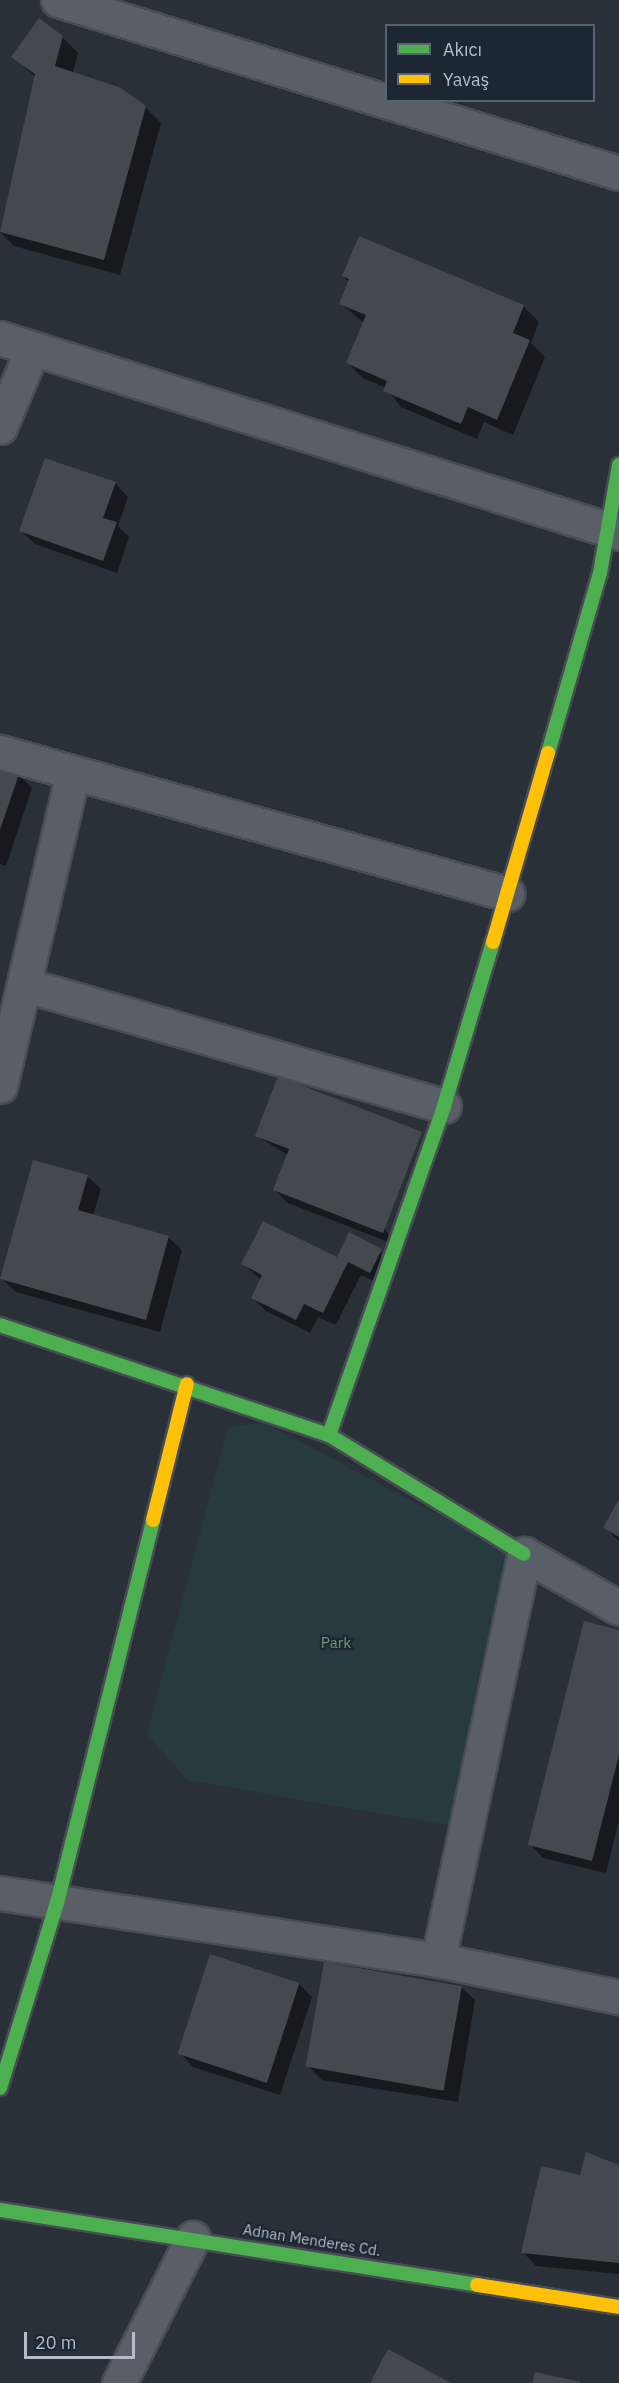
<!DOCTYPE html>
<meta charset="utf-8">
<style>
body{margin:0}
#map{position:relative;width:619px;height:2383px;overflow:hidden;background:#2a3038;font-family:"IBM Plex Sans",sans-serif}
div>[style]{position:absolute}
.green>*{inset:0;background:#273a3e}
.shadow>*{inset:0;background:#0007}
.building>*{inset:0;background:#444950;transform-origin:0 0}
.roads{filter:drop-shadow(2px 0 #484c53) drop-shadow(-2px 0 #484c53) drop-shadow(0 2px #484c53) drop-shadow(0 -2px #484c53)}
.street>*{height:33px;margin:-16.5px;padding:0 16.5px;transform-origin:16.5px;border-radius:16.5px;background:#5a5e66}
.fast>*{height:14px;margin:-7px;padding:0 7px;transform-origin:7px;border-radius:7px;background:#4caf50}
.slow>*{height:14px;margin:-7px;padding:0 7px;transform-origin:7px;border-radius:7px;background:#ffc107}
span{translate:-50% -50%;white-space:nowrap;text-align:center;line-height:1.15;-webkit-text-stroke:4.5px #1d2633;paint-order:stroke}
.park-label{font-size:15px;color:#6b9a76}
.street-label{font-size:15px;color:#b4bcc9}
.legend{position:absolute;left:385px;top:24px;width:210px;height:78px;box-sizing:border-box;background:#1d2633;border:2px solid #59626f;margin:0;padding:8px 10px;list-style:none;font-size:18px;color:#b4bcc9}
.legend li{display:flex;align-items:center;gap:12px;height:30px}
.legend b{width:30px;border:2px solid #59626f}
.scale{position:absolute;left:24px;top:2332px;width:111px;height:27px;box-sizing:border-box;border:3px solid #b4bcc9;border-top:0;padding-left:8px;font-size:18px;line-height:21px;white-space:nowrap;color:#b4bcc9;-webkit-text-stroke:4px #1d2633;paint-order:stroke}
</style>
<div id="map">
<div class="green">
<i style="clip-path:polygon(263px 1422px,515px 1555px,462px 1828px,187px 1780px,147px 1734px,228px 1427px)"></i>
</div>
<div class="shadow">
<i style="clip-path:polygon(62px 37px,78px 53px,73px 73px,145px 107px,161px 123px,120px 275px,14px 246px,0 232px,36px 77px,13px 57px)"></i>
<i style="clip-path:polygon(359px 238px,524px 307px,539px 322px,531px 343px,545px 357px,513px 435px,484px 422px,477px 439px,401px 407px,386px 388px,363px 378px,348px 363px,364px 323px,341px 304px,349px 282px,343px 276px)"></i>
<i style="clip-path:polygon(115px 483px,128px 497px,118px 526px,129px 537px,117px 573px,35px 544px,21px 531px)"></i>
<i style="clip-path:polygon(0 769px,19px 775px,32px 788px,6px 866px,0 864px)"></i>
<i style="clip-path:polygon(279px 1078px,396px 1245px,288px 1203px,274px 1189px,288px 1155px,257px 1136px)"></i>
<i style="clip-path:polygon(87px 1176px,101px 1189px,93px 1216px,168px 1237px,182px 1250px,160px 1332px,16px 1292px,2px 1279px)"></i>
<i style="clip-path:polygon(381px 1250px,383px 1285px,361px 1275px,336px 1325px,318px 1317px,310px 1333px,266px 1311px,253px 1298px,261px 1280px,243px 1264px,337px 1259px)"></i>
<i style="clip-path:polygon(619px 1502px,619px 1541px,605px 1528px)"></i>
<i style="clip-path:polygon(619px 1631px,619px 1820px,606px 1873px,543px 1858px,530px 1844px)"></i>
<i style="clip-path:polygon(299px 1984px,312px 1997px,280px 2095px,193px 2067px,180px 2053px)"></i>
<i style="clip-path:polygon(461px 1987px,475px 2000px,458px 2102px,322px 2080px,308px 2066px)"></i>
<i style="clip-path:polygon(619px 2166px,619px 2274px,536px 2266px,523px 2252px,581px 2177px)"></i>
</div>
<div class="building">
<i style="clip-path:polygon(39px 18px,63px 36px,55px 66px,121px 88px,146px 106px,104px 260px,0 232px,35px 74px,11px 57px)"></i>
<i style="clip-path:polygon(359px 236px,524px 305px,513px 333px,530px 340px,497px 420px,468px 407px,461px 424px,383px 391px,387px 381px,346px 363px,366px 315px,339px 304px,349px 279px,342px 276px)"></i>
<i style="clip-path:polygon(45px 458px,116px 482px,103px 518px,117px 522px,103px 561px,19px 531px)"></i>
<i style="clip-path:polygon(0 767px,19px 774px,0 830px)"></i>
<i style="clip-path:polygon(278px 1076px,422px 1132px,383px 1233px,273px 1190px,289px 1149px,255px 1136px)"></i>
<i style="clip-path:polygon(33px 1160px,88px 1175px,78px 1210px,169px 1236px,146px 1320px,0 1279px)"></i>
<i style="clip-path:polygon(263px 1221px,337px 1257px,349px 1232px,382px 1249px,370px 1273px,348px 1262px,323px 1313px,304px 1304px,296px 1320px,251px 1298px,262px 1275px,241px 1264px)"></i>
<i style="clip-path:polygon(619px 1499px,619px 1537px,603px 1528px)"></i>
<i style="clip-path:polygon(584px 1621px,619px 1630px,619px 1755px,592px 1861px,528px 1845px)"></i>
<i style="left:210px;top:1954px;width:94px;height:105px;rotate:18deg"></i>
<i style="left:324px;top:1962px;width:140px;height:106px;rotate:10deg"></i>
<i style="clip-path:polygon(586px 2152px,619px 2165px,619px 2263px,521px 2253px,541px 2166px,580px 2175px)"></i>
<i style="clip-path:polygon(388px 2349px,451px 2383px,370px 2383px)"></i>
<i style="clip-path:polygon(535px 2372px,580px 2382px,580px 2383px,532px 2383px)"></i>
</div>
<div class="roads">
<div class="street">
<i style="left:58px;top:0;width:587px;rotate:17.14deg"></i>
<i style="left:0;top:338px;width:649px;rotate:17.49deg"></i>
<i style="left:0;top:427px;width:83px;rotate:-67.4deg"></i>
<i style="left:0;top:752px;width:527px;rotate:15.62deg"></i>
<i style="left:25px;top:985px;width:436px;rotate:16.1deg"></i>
<i style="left:0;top:1086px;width:318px;rotate:-76.9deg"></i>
<i style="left:0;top:1893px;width:443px;rotate:8.7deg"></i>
<i style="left:438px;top:1960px;width:185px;rotate:11.6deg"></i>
<i style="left:438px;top:1960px;width:415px;rotate:-78deg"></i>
<i style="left:524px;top:1554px;width:109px;rotate:29.6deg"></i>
<i style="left:119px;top:2383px;width:163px;rotate:-63deg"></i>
</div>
<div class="fast">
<i style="left:548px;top:753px;width:187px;rotate:-73.9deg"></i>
<i style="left:600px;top:573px;width:110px;rotate:-80deg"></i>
<i style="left:0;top:1325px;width:347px;rotate:18.5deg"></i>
<i style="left:329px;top:1435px;width:228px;rotate:31.4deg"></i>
<i style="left:329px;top:1435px;width:349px;rotate:-70.7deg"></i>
<i style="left:444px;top:1106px;width:171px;rotate:-73.4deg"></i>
<i style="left:0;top:2088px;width:194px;rotate:-72.9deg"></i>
<i style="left:57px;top:1903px;width:395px;rotate:-75.9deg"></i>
<i style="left:0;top:2210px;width:483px;rotate:8.9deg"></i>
</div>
<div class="slow">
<i style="left:493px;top:942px;width:197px;rotate:-73.8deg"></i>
<i style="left:153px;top:1520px;width:140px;rotate:-76deg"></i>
<i style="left:477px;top:2285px;width:144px;rotate:8.8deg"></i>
</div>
</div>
<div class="park-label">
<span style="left:336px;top:1643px">Park</span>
</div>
<div class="street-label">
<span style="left:312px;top:2240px;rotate:9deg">Adnan Menderes Cd.</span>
</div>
<ul class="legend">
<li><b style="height:8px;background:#4caf50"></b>Akıcı</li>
<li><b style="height:8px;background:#ffc107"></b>Yavaş</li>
</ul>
<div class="scale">20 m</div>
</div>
